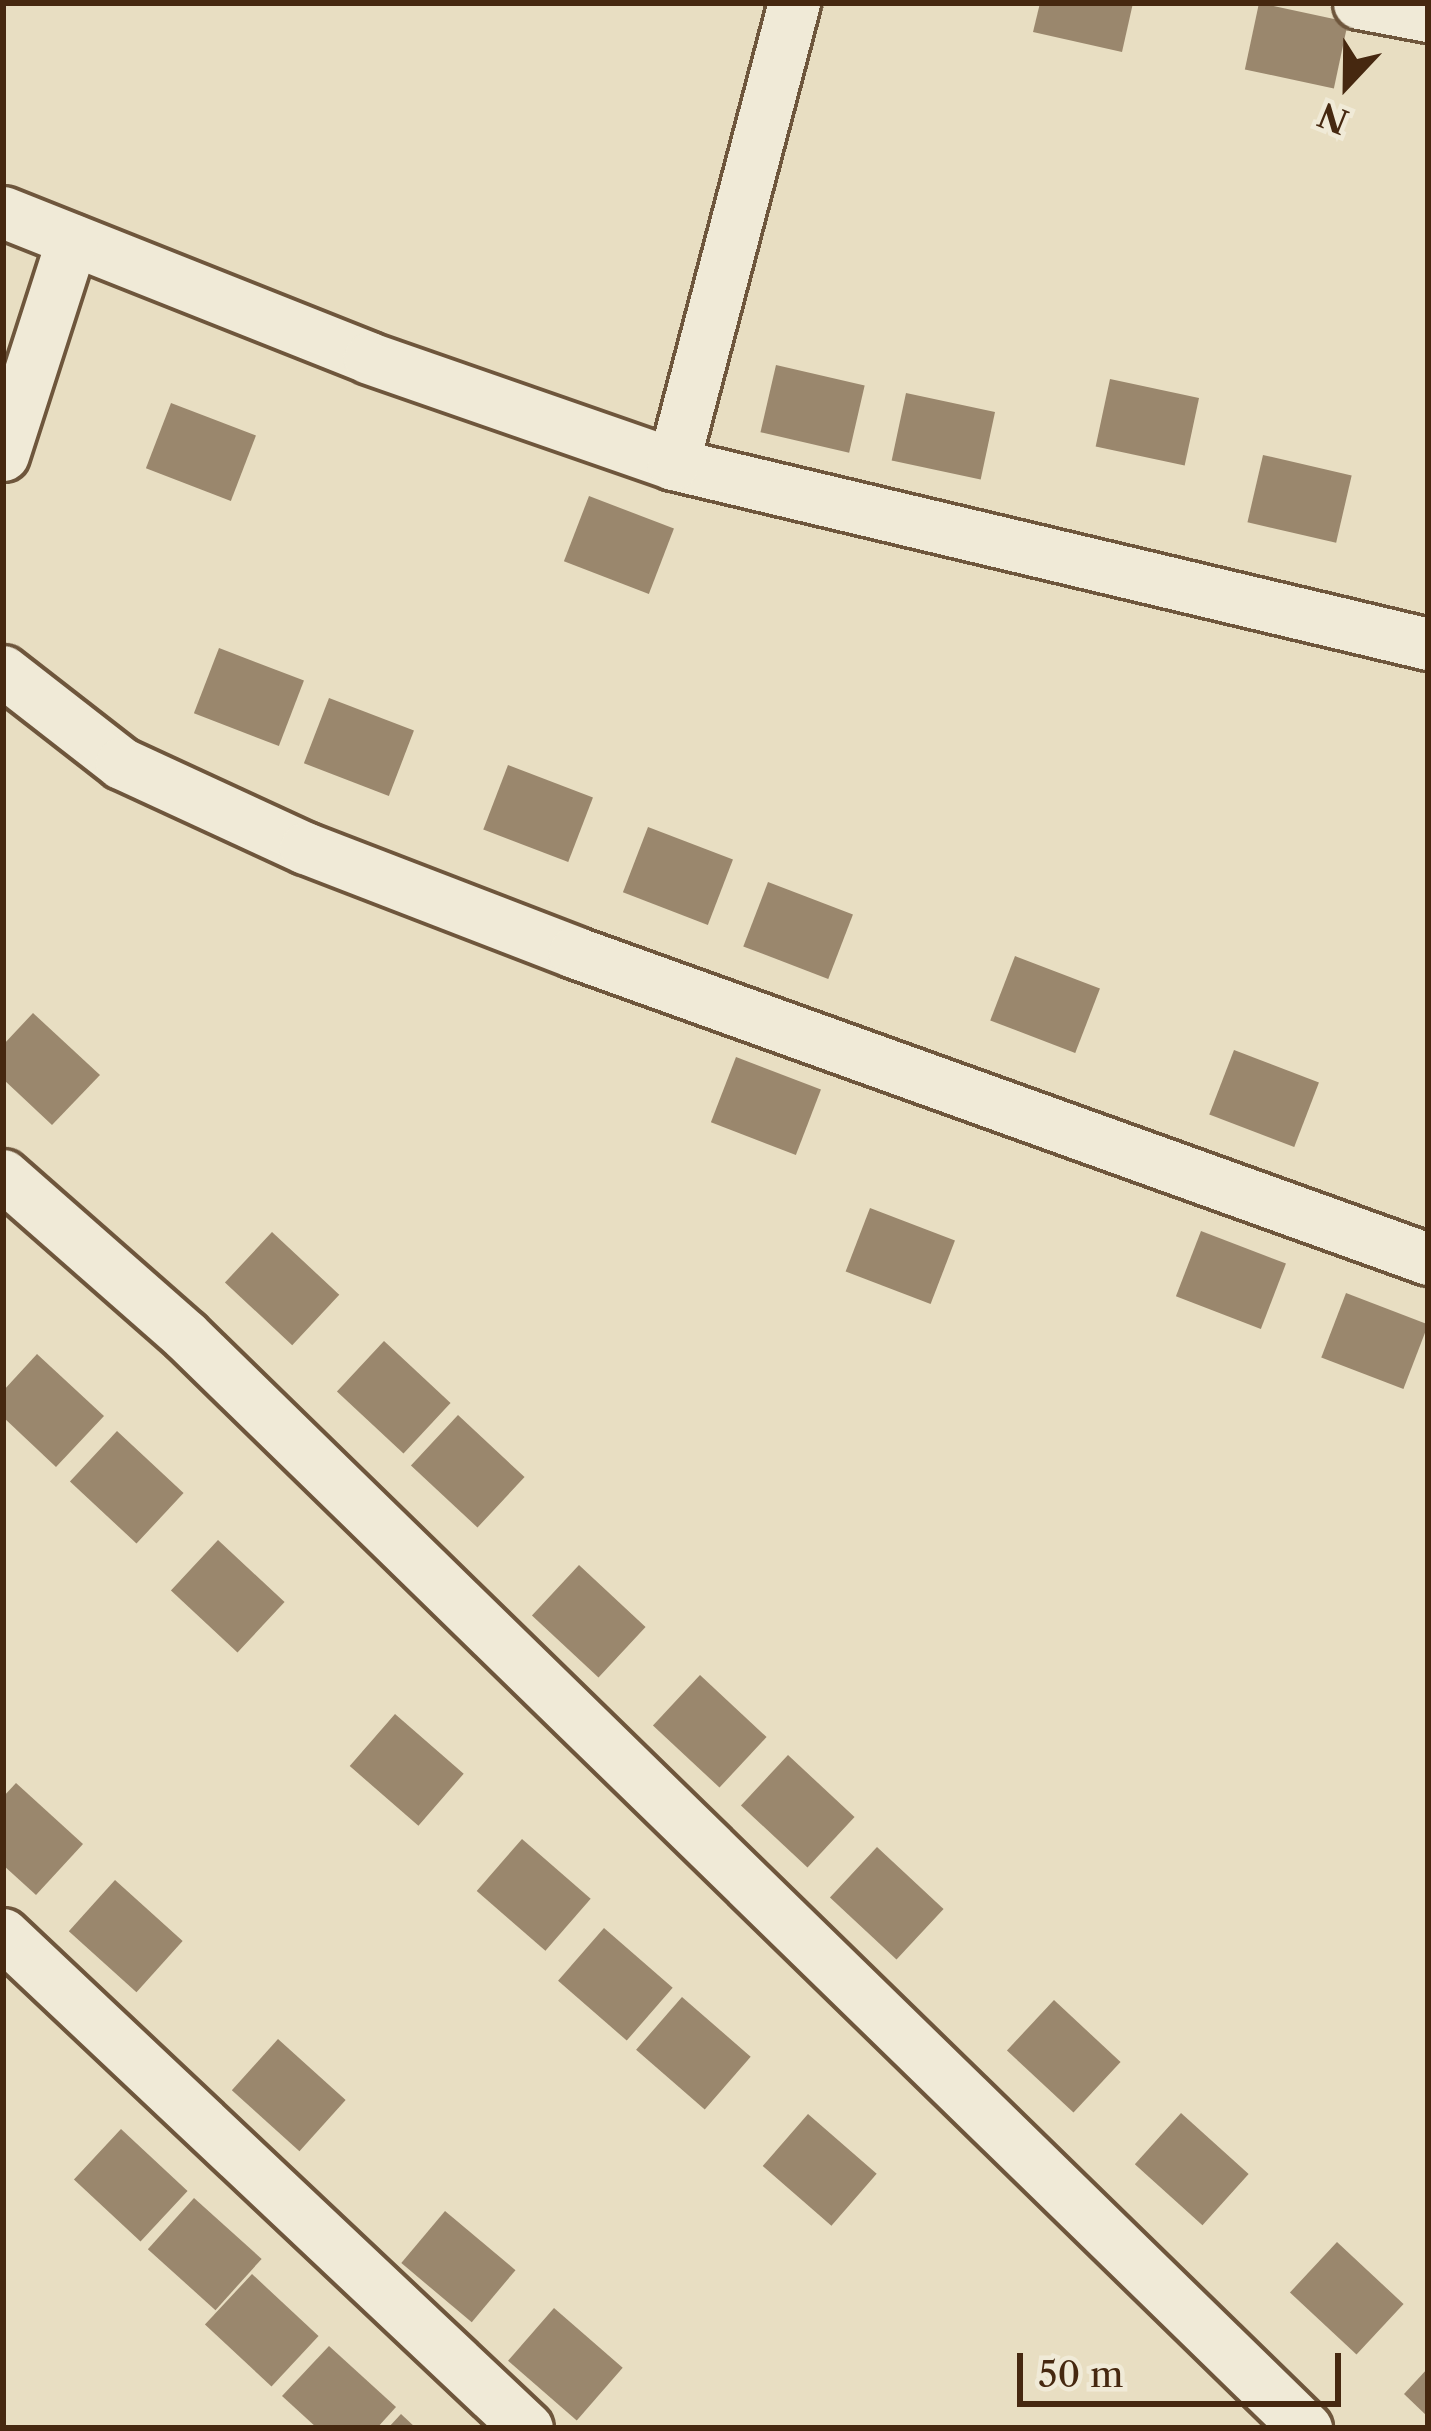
<!DOCTYPE html>
<style>
body{margin:0}
#map{position:relative;width:1431px;height:2431px;overflow:hidden;background:#e8dec2;font-family:"Libre Caslon Text",serif}
div>[style]{position:absolute}
.building>*{inset:0;background:#9a876d;transform-origin:0 0}
.roads{filter:drop-shadow(3px 0 #6e563c) drop-shadow(-3px 0 #6e563c) drop-shadow(0 3px #6e563c) drop-shadow(0 -3px #6e563c)}
.minor>*{height:51px;margin:-25.5px;padding:0 25.5px;transform-origin:25.5px;border-radius:25.5px;background:#f0ead7}
span{translate:-50% -50%;white-space:nowrap;text-align:center;line-height:1.15;-webkit-text-stroke:9px #f0ead7;paint-order:stroke}
.frame{position:absolute;inset:0;border:6px solid #462810;pointer-events:none}
.north{position:absolute;left:1287px;top:24px;width:120px;height:120px;-webkit-text-stroke:9px #f0ead7;paint-order:stroke;rotate:202deg;font-size:33px;font-weight:700;line-height:48px;text-align:center;color:#462810}
.north::after{content:'';display:block;margin:auto;width:42px;height:54px;background:#462810;clip-path:polygon(50% 0,100% 100%,50% 72%,0 100%)}
.scale{position:absolute;left:1017px;top:2353px;width:324px;height:54px;box-sizing:border-box;border:6px solid #462810;border-top:0;padding-left:15px;font-size:36px;line-height:42px;white-space:nowrap;color:#462810;-webkit-text-stroke:9px #f0ead7;paint-order:stroke}
</style>
<div id="map">
<div class="building">
<i style="clip-path:polygon(1040px 3px,1133px 3px,1122px 52px,1033px 32px)"></i>
<i style="left:1259px;top:3px;width:91px;height:68px;rotate:12deg"></i>
<i style="left:776px;top:365px;width:91px;height:69px;rotate:13deg"></i>
<i style="left:1110px;top:379px;width:91px;height:69px;rotate:12deg"></i>
<i style="left:906px;top:393px;width:91px;height:69px;rotate:12deg"></i>
<i style="left:171px;top:403px;width:91px;height:70px;rotate:21deg"></i>
<i style="left:1263px;top:455px;width:91px;height:69px;rotate:13deg"></i>
<i style="left:589px;top:496px;width:91px;height:70px;rotate:21deg"></i>
<i style="left:219px;top:648px;width:91px;height:70px;rotate:21deg"></i>
<i style="left:329px;top:698px;width:91px;height:70px;rotate:21deg"></i>
<i style="left:508px;top:765px;width:91px;height:69px;rotate:21deg"></i>
<i style="left:648px;top:827px;width:91px;height:70px;rotate:21deg"></i>
<i style="left:768px;top:882px;width:91px;height:69px;rotate:21deg"></i>
<i style="left:1015px;top:956px;width:91px;height:69px;rotate:21deg"></i>
<i style="clip-path:polygon(33px 1013px,100px 1075px,52px 1125px,3px 1079px,3px 1045px)"></i>
<i style="left:1234px;top:1050px;width:91px;height:69px;rotate:21deg"></i>
<i style="left:736px;top:1057px;width:91px;height:70px;rotate:21deg"></i>
<i style="left:870px;top:1208px;width:91px;height:68px;rotate:21deg"></i>
<i style="left:1201px;top:1231px;width:91px;height:70px;rotate:21deg"></i>
<i style="left:272px;top:1232px;width:92px;height:69px;rotate:43deg"></i>
<i style="left:1346px;top:1293px;width:88px;height:69px;rotate:21deg"></i>
<i style="left:384px;top:1341px;width:91px;height:69px;rotate:43deg"></i>
<i style="clip-path:polygon(37px 1354px,104px 1416px,56px 1467px,3px 1417px,3px 1391px)"></i>
<i style="left:458px;top:1415px;width:91px;height:69px;rotate:43deg"></i>
<i style="left:117px;top:1431px;width:91px;height:69px;rotate:43deg"></i>
<i style="left:218px;top:1540px;width:91px;height:69px;rotate:43deg"></i>
<i style="left:579px;top:1565px;width:91px;height:69px;rotate:43deg"></i>
<i style="left:700px;top:1675px;width:91px;height:69px;rotate:43deg"></i>
<i style="left:395px;top:1714px;width:91px;height:69px;rotate:41deg"></i>
<i style="left:788px;top:1755px;width:91px;height:69px;rotate:43deg"></i>
<i style="clip-path:polygon(16px 1783px,83px 1844px,36px 1895px,3px 1865px,3px 1797px)"></i>
<i style="left:522px;top:1839px;width:91px;height:69px;rotate:41deg"></i>
<i style="left:877px;top:1847px;width:91px;height:69px;rotate:43deg"></i>
<i style="left:115px;top:1880px;width:91px;height:69px;rotate:42deg"></i>
<i style="left:604px;top:1928px;width:91px;height:70px;rotate:41deg"></i>
<i style="left:682px;top:1997px;width:91px;height:70px;rotate:41deg"></i>
<i style="left:1054px;top:2000px;width:91px;height:69px;rotate:43deg"></i>
<i style="left:278px;top:2039px;width:91px;height:69px;rotate:42deg"></i>
<i style="left:1181px;top:2113px;width:91px;height:69px;rotate:42deg"></i>
<i style="left:808px;top:2114px;width:91px;height:69px;rotate:41deg"></i>
<i style="left:121px;top:2129px;width:91px;height:69px;rotate:43deg"></i>
<i style="left:194px;top:2198px;width:91px;height:69px;rotate:42deg"></i>
<i style="left:445px;top:2211px;width:92px;height:68px;rotate:40deg"></i>
<i style="left:1337px;top:2242px;width:91px;height:69px;rotate:43deg"></i>
<i style="left:252px;top:2274px;width:91px;height:69px;rotate:43deg"></i>
<i style="left:554px;top:2308px;width:91px;height:70px;rotate:41deg"></i>
<i style="clip-path:polygon(329px 2346px,396px 2407px,377px 2428px,317px 2428px,282px 2396px)"></i>
<i style="clip-path:polygon(1428px 2368px,1428px 2417px,1404px 2394px)"></i>
<i style="clip-path:polygon(401px 2414px,416px 2428px,388px 2428px)"></i>
</div>
<div class="roads">
<div class="minor">
<i style="left:1359px;top:3px;width:70px;rotate:10.7deg"></i>
<i style="left:3px;top:212px;width:394px;rotate:21.7deg"></i>
<i style="left:369px;top:358px;width:322px;rotate:19.2deg"></i>
<i style="left:673px;top:464px;width:776px;rotate:13.41deg"></i>
<i style="left:3px;top:455px;width:226px;rotate:-72.2deg"></i>
<i style="left:673px;top:464px;width:477px;rotate:-75.3deg"></i>
<i style="left:3px;top:671px;width:150px;rotate:37.9deg"></i>
<i style="left:121px;top:763px;width:203px;rotate:24.8deg"></i>
<i style="left:305px;top:848px;width:288px;rotate:21.1deg"></i>
<i style="left:574px;top:952px;width:908px;rotate:19.77deg"></i>
<i style="left:3px;top:1175px;width:242px;rotate:41.3deg"></i>
<i style="left:185px;top:1335px;width:1566px;rotate:44.28deg"></i>
<i style="left:3px;top:1934px;width:720px;rotate:43.31deg"></i>
</div>
</div>
<div class="frame"></div>
<div class="north">N</div>
<div class="scale">50 m</div>
</div>
